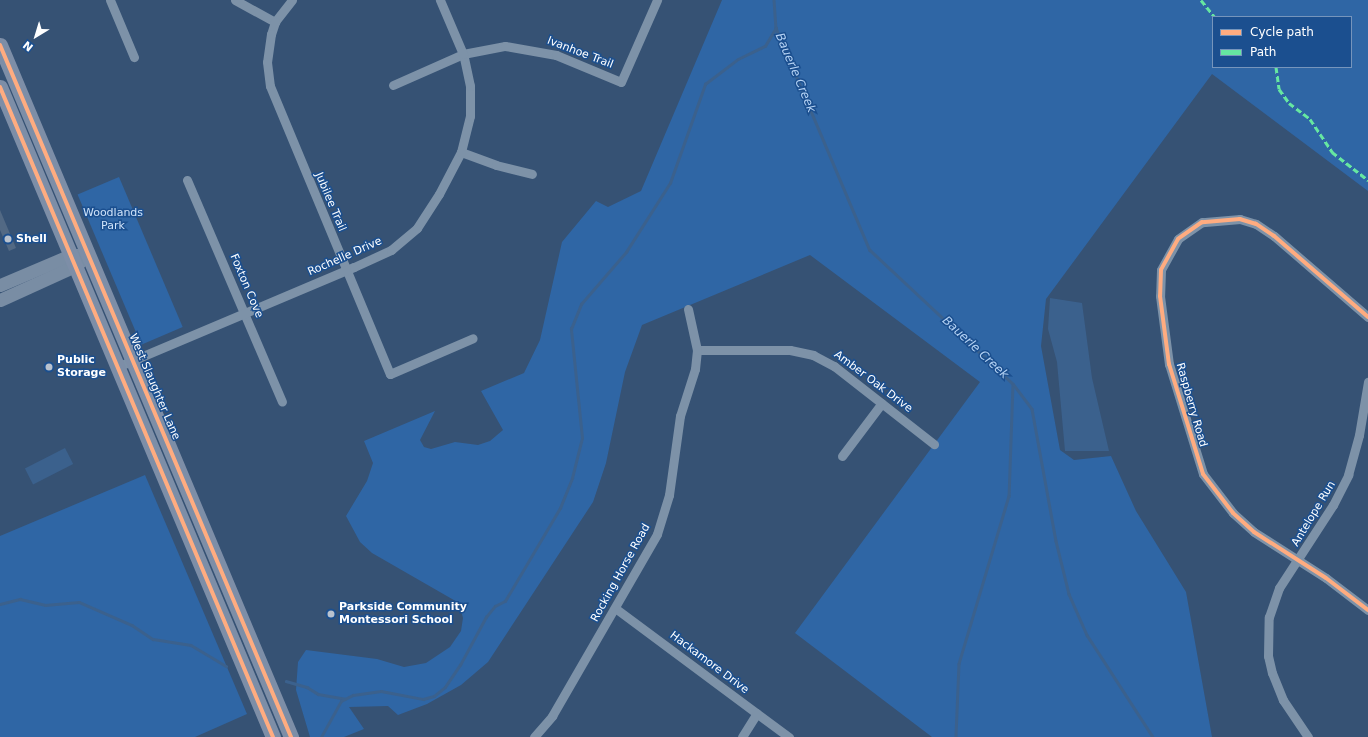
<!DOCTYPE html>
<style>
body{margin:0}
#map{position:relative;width:1368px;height:737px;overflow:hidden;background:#365274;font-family:"DejaVu Sans",sans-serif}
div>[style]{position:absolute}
.green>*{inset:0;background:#2f66a5;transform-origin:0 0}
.water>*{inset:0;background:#3b618d;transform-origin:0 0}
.stream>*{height:2.5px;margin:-1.25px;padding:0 1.25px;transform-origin:1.25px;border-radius:1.25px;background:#3b618d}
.building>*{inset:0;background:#526984}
.minor>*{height:9px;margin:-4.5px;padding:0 4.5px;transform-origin:4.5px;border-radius:4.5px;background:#7d92a8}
.secondary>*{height:13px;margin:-6.5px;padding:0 6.5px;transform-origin:6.5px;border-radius:6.5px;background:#798da4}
.primary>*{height:15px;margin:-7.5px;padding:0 7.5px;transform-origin:7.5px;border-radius:7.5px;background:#7d8ea7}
.quiet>*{height:3px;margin-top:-1.5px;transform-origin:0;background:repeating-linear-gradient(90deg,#66e7a1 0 6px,transparent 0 9px)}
.cycleway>*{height:4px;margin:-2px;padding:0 2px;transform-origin:2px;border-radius:2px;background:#ffac80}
.dots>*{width:11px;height:11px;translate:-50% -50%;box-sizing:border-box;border:2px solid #1b4f8f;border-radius:50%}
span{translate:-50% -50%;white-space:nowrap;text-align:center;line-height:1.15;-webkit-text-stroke:3px #1b4f8f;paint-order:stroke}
.street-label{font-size:11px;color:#fff}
.park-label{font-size:11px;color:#cfe3fa}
.poi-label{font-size:11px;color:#fff;font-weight:700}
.left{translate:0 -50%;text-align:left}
.water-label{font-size:12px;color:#b5d3f5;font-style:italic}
.legend{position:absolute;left:1212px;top:16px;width:140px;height:52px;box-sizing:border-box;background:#1b4f8f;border:1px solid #7695bc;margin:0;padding:5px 7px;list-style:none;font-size:12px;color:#fff}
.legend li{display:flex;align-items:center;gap:8px;height:20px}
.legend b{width:20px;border:1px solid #7695bc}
.north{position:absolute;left:16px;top:16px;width:40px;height:40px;-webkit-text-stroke:3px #1b4f8f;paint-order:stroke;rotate:218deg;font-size:11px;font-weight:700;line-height:16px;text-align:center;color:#fff}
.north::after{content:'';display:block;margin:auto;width:14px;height:18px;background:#fff;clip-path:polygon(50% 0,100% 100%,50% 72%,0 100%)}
</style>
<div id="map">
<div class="green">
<i style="clip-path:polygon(evenodd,722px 0,1368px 0,1368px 191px,1212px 74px,1046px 299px,1041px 346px,1060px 450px,1074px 460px,1111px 456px,1136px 511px,1186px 592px,1212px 737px,932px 737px,795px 633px,980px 382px,810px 255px,642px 325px,625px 372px,606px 463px,593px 502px,488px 662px,461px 685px,427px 704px,398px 715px,388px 706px,349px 707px,364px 729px,344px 737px,310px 737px,296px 690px,298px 662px,306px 650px,377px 659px,404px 667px,426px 663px,450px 647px,461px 631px,463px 618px,459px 603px,372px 553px,360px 542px,346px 516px,367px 481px,373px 463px,364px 441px,435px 411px,420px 440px,424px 447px,431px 449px,455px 442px,478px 445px,490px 441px,503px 430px,481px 391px,524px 373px,540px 340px,562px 242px,596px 201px,608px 207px,641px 191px,722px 0,1213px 17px,1351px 17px,1351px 67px,1213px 67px,1213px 17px)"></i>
<i style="left:119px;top:177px;width:163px;height:45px;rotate:67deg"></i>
<i style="clip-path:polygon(145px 475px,247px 714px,195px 737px,0 737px,0 536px)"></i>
</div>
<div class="water">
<i style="clip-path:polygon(1050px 298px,1082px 303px,1092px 378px,1109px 451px,1065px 451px,1057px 362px,1048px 329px)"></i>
<i style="left:65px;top:448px;width:18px;height:45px;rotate:63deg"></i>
</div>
<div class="stream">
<i style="left:774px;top:0;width:28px;rotate:86deg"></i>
<i style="left:776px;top:28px;width:241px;rotate:67.1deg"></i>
<i style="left:870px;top:250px;width:196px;rotate:43.1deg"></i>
<i style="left:1013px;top:384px;width:112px;rotate:92deg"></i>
<i style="left:1009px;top:496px;width:175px;rotate:106.6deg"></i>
<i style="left:959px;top:664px;width:73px;rotate:92.4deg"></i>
<i style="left:1014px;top:385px;width:30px;rotate:53deg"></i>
<i style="left:1032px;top:409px;width:134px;rotate:79.7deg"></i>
<i style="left:1056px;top:541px;width:55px;rotate:76.2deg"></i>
<i style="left:1069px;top:594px;width:45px;rotate:66.3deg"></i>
<i style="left:1087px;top:635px;width:121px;rotate:57.1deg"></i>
<i style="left:0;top:604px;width:21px;rotate:-14deg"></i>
<i style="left:20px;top:599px;width:26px;rotate:13deg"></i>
<i style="left:45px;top:605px;width:34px;rotate:-5deg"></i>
<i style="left:79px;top:602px;width:58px;rotate:23.5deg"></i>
<i style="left:132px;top:625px;width:25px;rotate:34deg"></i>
<i style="left:153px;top:639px;width:38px;rotate:9deg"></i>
<i style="left:191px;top:645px;width:41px;rotate:31deg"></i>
<i style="left:286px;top:681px;width:22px;rotate:16deg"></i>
<i style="left:307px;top:687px;width:13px;rotate:32deg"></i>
<i style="left:318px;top:694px;width:27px;rotate:10deg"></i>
<i style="left:321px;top:737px;width:41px;rotate:-60.9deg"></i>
<i style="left:341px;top:701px;width:13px;rotate:-27deg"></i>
<i style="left:353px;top:695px;width:28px;rotate:-8deg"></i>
<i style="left:381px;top:691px;width:43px;rotate:10.8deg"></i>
<i style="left:423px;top:699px;width:11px;rotate:-15deg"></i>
<i style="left:434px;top:696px;width:14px;rotate:-39deg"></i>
<i style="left:445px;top:687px;width:27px;rotate:-56deg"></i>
<i style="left:460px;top:665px;width:55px;rotate:-61.6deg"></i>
<i style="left:486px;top:617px;width:14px;rotate:-51deg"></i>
<i style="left:495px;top:606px;width:11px;rotate:-27deg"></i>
<i style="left:505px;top:601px;width:108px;rotate:-59.4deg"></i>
<i style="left:560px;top:508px;width:32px;rotate:-68deg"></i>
<i style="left:572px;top:478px;width:41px;rotate:-76deg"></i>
<i style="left:582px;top:438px;width:110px;rotate:-95.8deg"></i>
<i style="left:571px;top:329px;width:27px;rotate:-68deg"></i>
<i style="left:581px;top:304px;width:69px;rotate:-49.1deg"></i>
<i style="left:626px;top:252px;width:82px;rotate:-57.5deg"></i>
<i style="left:670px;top:183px;width:105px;rotate:-70.5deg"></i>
<i style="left:705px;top:84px;width:41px;rotate:-37.1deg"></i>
<i style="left:738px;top:59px;width:30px;rotate:-26deg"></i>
<i style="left:765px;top:46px;width:21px;rotate:-59deg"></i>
</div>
<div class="building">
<i style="clip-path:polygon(0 210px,16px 248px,9px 251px,0 230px)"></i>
</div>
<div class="minor">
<i style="left:110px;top:0;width:62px;rotate:67.2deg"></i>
<i style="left:235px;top:0;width:46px;rotate:28.8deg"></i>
<i style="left:292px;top:0;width:28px;rotate:128deg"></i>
<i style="left:275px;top:22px;width:13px;rotate:108deg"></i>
<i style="left:271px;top:34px;width:28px;rotate:98deg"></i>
<i style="left:267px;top:62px;width:24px;rotate:83deg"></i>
<i style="left:270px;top:86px;width:312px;rotate:67.4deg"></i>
<i style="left:390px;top:374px;width:90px;rotate:-23.4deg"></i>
<i style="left:393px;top:85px;width:77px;rotate:-23.9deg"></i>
<i style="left:463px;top:54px;width:43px;rotate:-10.8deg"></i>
<i style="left:505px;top:46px;width:52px;rotate:10deg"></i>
<i style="left:556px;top:55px;width:70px;rotate:22.6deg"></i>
<i style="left:621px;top:82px;width:90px;rotate:-66.3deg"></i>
<i style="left:461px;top:152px;width:37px;rotate:20deg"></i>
<i style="left:496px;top:165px;width:37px;rotate:14deg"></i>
<i style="left:187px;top:180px;width:241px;rotate:66.8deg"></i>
<i style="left:1368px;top:317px;width:124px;rotate:-139.2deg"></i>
<i style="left:1274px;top:236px;width:22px;rotate:-146deg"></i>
<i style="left:1256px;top:224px;width:17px;rotate:-163deg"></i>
<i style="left:1240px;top:219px;width:38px;rotate:175deg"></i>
<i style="left:1202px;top:222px;width:29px;rotate:145deg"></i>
<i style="left:1178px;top:239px;width:35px;rotate:119deg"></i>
<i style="left:1161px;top:270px;width:26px;rotate:92deg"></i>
<i style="left:1160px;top:296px;width:69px;rotate:82.5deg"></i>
<i style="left:1169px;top:364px;width:115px;rotate:72.8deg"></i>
<i style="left:1203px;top:474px;width:49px;rotate:52.4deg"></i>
<i style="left:1233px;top:513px;width:28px;rotate:42deg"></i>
<i style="left:1254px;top:532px;width:85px;rotate:32.6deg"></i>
<i style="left:1326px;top:578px;width:53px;rotate:37.3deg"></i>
<i style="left:697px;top:350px;width:93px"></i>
<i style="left:790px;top:350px;width:24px;rotate:12deg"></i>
<i style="left:813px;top:355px;width:24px;rotate:28deg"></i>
<i style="left:834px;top:366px;width:127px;rotate:38deg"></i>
<i style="left:117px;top:367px;width:257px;rotate:-22.9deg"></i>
<i style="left:354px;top:267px;width:41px;rotate:-24.7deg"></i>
<i style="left:391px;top:250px;width:34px;rotate:-40deg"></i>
<i style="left:417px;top:228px;width:40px;rotate:-57.1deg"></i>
<i style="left:439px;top:194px;width:47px;rotate:-62.4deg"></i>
<i style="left:461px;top:152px;width:37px;rotate:-76deg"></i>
<i style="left:470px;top:116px;width:30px;rotate:-90deg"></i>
<i style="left:470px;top:86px;width:33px;rotate:-102deg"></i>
<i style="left:463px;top:54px;width:59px;rotate:-113.1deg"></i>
<i style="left:842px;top:456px;width:66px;rotate:-53deg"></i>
<i style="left:615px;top:608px;width:217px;rotate:36.6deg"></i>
<i style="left:534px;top:737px;width:28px;rotate:-49deg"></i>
<i style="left:552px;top:716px;width:210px;rotate:-60deg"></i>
<i style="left:657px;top:534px;width:41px;rotate:-72.9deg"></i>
<i style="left:669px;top:495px;width:80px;rotate:-82.1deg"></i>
<i style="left:680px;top:416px;width:49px;rotate:-72.3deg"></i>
<i style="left:695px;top:369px;width:19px;rotate:-84deg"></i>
<i style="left:697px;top:350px;width:42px;rotate:-102.4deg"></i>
<i style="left:742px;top:737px;width:28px;rotate:-58deg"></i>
<i style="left:1308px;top:737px;width:45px;rotate:-124deg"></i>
<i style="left:1283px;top:700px;width:29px;rotate:-112deg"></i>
<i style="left:1272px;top:673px;width:17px;rotate:-103deg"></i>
<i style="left:1268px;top:656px;width:39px;rotate:-89deg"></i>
<i style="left:1269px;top:617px;width:31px;rotate:-71deg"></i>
<i style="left:1279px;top:588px;width:99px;rotate:-57deg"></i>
<i style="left:1333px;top:505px;width:34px;rotate:-63deg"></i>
<i style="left:1348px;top:475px;width:41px;rotate:-74.6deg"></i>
<i style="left:1359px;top:435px;width:54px;rotate:-80.4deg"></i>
</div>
<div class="secondary">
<i style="left:0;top:285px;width:77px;rotate:-22.9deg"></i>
<i style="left:71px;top:255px;width:9px"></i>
<i style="left:0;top:300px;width:82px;rotate:-24.4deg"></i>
<i style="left:75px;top:266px;width:9px;rotate:-41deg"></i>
</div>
<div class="primary">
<i style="left:0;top:45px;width:751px;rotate:67.19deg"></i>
<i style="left:0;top:87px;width:705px;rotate:67.22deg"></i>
</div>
<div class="quiet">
<i style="left:1201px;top:0;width:22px;rotate:51deg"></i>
<i style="left:1276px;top:67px;width:22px;rotate:82deg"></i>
<i style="left:1279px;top:89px;width:17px;rotate:54deg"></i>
<i style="left:1289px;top:103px;width:26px;rotate:37deg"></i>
<i style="left:1310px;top:119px;width:40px;rotate:56deg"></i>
<i style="left:1332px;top:152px;width:46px;rotate:37.9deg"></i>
</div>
<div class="cycleway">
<i style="left:0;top:45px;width:751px;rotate:67.19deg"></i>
<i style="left:0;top:87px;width:705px;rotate:67.22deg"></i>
<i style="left:1368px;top:317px;width:124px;rotate:-139.2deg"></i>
<i style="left:1274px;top:236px;width:22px;rotate:-146deg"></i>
<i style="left:1256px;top:224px;width:17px;rotate:-163deg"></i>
<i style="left:1240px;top:219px;width:38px;rotate:175deg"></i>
<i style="left:1202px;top:222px;width:29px;rotate:145deg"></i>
<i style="left:1178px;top:239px;width:35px;rotate:119deg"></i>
<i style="left:1161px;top:270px;width:26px;rotate:92deg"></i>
<i style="left:1160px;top:296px;width:69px;rotate:82.5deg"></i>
<i style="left:1169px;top:364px;width:115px;rotate:72.8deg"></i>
<i style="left:1203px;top:474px;width:49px;rotate:52.4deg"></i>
<i style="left:1233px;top:513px;width:28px;rotate:42deg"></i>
<i style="left:1254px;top:532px;width:85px;rotate:32.6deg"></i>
<i style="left:1326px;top:578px;width:53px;rotate:37.3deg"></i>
</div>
<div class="dots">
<i style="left:8px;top:239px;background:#b9c2ce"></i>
<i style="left:49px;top:367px;background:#b9c2ce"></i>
<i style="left:331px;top:614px;background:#b9c2ce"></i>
</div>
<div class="street-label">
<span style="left:580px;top:53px;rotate:21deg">Ivanhoe Trail</span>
<span style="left:330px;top:202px;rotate:67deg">Jubilee Trail</span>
<span style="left:345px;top:257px;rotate:-24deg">Rochelle Drive</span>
<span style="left:246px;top:286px;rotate:67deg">Foxton Cove</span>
<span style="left:873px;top:382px;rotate:37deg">Amber Oak Drive</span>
<span style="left:154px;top:387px;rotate:67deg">West Slaughter Lane</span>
<span style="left:1191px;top:405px;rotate:74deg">Raspberry Road</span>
<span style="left:1314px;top:514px;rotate:-59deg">Antelope Run</span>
<span style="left:621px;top:573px;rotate:-61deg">Rocking Horse Road</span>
<span style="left:709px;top:663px;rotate:37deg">Hackamore Drive</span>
</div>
<div class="park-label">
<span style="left:113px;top:220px">Woodlands<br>Park</span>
</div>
<div class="poi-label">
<span class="left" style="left:16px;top:239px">Shell</span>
<span class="left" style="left:57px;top:367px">Public<br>Storage</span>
<span class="left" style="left:339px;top:614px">Parkside Community<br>Montessori School</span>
</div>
<div class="water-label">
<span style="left:795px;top:73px;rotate:67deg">Bauerle Creek</span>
<span style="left:975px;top:348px;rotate:43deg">Bauerle Creek</span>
</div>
<ul class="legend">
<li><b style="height:5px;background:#ffac80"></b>Cycle path</li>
<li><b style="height:5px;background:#66e7a1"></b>Path</li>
</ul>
<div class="north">N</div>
</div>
